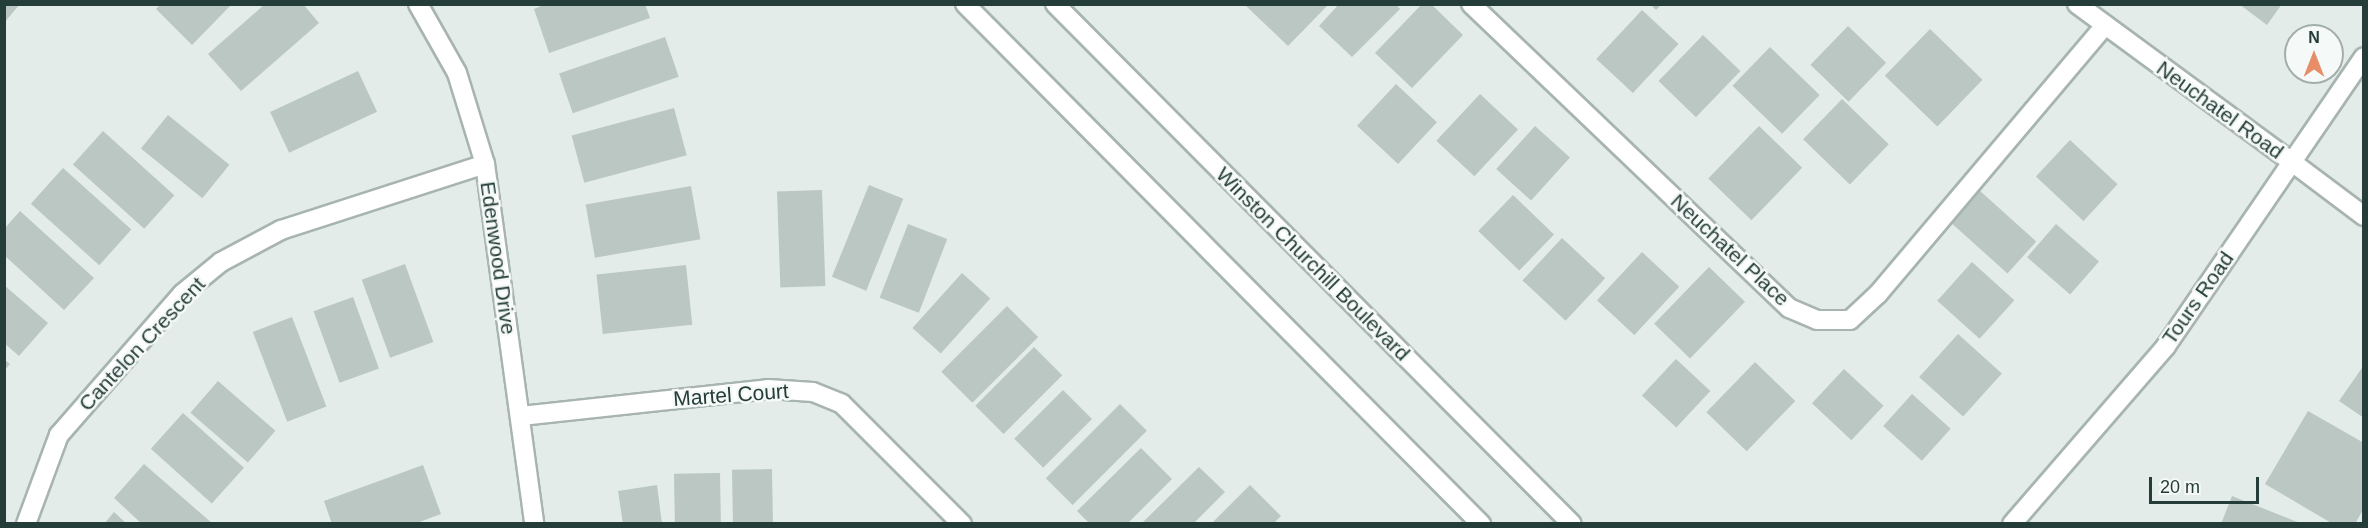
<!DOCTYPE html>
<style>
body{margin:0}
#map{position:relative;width:2368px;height:528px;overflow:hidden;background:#e4ece9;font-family:Arial,sans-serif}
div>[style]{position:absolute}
.building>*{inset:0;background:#bac7c2;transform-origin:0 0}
.roads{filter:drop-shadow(2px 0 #a7b4b0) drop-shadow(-2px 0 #a7b4b0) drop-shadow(0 2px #a7b4b0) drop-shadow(0 -2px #a7b4b0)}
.minor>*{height:18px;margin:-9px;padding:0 9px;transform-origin:9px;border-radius:9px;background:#fff}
.tertiary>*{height:18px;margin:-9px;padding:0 9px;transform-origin:9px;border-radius:9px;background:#fff}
.secondary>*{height:18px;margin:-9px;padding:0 9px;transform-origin:9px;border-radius:9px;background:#fff}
span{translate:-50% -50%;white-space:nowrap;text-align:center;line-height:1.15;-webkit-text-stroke:5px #f5f9f7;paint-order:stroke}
.street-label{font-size:21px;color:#253d38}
.frame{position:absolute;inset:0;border:6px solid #253d38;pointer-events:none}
.north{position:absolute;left:2284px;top:24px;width:60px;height:60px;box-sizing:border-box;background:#f5f9f7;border:2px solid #a2aeab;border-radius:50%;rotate:0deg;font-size:16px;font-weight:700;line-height:24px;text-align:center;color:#253d38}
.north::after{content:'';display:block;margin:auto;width:21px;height:27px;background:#e78e68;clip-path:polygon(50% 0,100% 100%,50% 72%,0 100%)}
.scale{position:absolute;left:2149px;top:477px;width:110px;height:27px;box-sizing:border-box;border:3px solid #253d38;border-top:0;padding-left:8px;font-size:18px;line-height:21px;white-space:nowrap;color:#253d38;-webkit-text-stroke:4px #f5f9f7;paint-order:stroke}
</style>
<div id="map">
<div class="building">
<i style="clip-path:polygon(4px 4px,20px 4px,4px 23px)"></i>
<i style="clip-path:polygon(161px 4px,232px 4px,192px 45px,156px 9px)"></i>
<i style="clip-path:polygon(265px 4px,303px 4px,319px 23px,241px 91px,208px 54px)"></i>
<i style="clip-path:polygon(546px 4px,645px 4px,650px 18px,549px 53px,534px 9px)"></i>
<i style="clip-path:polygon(1339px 4px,1396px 4px,1400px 9px,1352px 57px,1319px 26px)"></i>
<i style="clip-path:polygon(1422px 4px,1431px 4px,1463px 35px,1412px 88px,1375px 53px)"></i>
<i style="clip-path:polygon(1650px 4px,1662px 4px,1656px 10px)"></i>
<i style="clip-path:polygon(2239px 4px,2282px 4px,2267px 25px)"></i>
<i style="clip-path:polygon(1245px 5px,1328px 5px,1288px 46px)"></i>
<i style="left:1642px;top:10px;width:50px;height:67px;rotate:43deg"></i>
<i style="left:1848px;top:26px;width:53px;height:54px;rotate:44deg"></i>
<i style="left:1930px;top:29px;width:73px;height:65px;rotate:44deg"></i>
<i style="left:1703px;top:35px;width:52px;height:64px;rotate:44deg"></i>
<i style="left:665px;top:37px;width:42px;height:112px;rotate:71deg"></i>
<i style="left:1770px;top:47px;width:69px;height:54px;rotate:44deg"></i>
<i style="left:358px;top:71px;width:45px;height:97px;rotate:65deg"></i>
<i style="left:1396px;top:84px;width:56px;height:57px;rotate:43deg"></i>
<i style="left:1480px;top:94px;width:52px;height:64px;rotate:43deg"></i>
<i style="left:1842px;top:99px;width:65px;height:56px;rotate:44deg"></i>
<i style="left:674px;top:108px;width:49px;height:106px;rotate:75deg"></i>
<i style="left:168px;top:115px;width:79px;height:43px;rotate:39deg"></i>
<i style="left:1535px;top:126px;width:47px;height:58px;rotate:42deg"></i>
<i style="left:1759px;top:126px;width:60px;height:73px;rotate:44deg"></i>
<i style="left:103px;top:131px;width:96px;height:45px;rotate:42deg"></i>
<i style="left:2070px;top:140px;width:65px;height:50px;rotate:43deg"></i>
<i style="left:63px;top:168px;width:92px;height:48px;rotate:42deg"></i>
<i style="left:869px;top:185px;width:37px;height:99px;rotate:22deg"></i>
<i style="left:691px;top:186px;width:54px;height:107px;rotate:80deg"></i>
<i style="left:822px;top:190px;width:96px;height:45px;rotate:88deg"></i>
<i style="left:1979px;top:190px;width:77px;height:43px;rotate:42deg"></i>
<i style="left:1513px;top:195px;width:57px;height:50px;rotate:44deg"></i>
<i style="clip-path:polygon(20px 211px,94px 278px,64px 310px,4px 255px,4px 229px)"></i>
<i style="left:908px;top:224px;width:42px;height:79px;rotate:21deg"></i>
<i style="left:2056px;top:224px;width:57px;height:44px;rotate:41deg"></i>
<i style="left:1562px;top:238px;width:59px;height:58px;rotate:43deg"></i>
<i style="left:1642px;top:252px;width:51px;height:66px;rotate:43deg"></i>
<i style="left:1972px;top:262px;width:57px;height:52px;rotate:42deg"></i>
<i style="left:405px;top:264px;width:83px;height:46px;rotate:70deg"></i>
<i style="left:686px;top:265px;width:60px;height:90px;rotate:84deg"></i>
<i style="left:1709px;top:267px;width:50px;height:79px;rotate:44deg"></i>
<i style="left:962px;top:273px;width:38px;height:74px;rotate:42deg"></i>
<i style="clip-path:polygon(4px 285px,48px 323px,19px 356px,4px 343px)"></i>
<i style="left:353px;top:297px;width:76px;height:42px;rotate:70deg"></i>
<i style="left:1007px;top:306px;width:44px;height:93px;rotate:45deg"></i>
<i style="left:292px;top:317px;width:96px;height:42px;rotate:69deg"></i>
<i style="left:1958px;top:334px;width:59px;height:58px;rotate:42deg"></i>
<i style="left:1034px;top:347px;width:40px;height:83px;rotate:45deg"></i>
<i style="clip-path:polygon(4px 359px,10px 364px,4px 371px)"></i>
<i style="left:1676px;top:359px;width:47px;height:50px;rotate:43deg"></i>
<i style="left:1755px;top:362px;width:56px;height:70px;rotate:44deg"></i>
<i style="clip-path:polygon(2364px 365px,2364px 418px,2339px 401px)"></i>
<i style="left:1844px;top:369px;width:54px;height:47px;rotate:43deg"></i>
<i style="left:218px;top:381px;width:76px;height:42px;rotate:41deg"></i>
<i style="left:1063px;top:390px;width:41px;height:69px;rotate:45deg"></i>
<i style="left:1912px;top:394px;width:52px;height:43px;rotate:42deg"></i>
<i style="left:1120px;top:404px;width:38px;height:105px;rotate:45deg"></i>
<i style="clip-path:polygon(2308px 411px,2364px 443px,2364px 508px,2355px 524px,2333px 524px,2265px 484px)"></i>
<i style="left:183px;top:413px;width:82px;height:48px;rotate:42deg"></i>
<i style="clip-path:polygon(1141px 448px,1172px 479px,1127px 524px,1090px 524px,1077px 511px)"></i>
<i style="clip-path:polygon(144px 464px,213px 524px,142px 524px,114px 498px)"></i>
<i style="clip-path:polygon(423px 465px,441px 514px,414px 524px,332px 524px,324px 501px)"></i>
<i style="clip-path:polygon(1199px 467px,1225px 492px,1193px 524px,1141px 524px)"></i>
<i style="left:772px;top:469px;width:55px;height:40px;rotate:89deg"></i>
<i style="left:720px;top:473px;width:51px;height:46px;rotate:89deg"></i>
<i style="clip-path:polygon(657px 485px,662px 524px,623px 524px,618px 491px)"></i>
<i style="clip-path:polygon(1250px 485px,1281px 516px,1273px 524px,1211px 524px)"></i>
<i style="clip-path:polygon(2232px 496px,2300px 523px,2300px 524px,2221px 524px)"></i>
<i style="clip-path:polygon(114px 512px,127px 524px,104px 524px)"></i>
</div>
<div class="roads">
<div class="minor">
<i style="left:1471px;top:4px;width:440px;rotate:43.7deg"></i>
<i style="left:1789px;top:308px;width:30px;rotate:23deg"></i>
<i style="left:1817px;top:320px;width:33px"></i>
<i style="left:1850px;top:320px;width:38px;rotate:-43deg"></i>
<i style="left:1878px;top:294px;width:352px;rotate:-49.8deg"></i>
<i style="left:2292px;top:162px;width:90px;rotate:36.9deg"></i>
<i style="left:521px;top:416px;width:248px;rotate:-6.2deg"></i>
<i style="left:768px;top:389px;width:45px;rotate:3.8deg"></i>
<i style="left:813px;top:392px;width:31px;rotate:22deg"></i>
<i style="left:842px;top:404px;width:170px;rotate:45deg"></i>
<i style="left:26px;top:524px;width:95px;rotate:-69.7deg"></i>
<i style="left:59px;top:435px;width:187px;rotate:-48.9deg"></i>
<i style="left:182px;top:294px;width:50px;rotate:-39.4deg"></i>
<i style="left:221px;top:262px;width:68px;rotate:-28.1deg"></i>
<i style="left:281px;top:230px;width:214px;rotate:-17.9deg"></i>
</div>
<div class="tertiary">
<i style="left:418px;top:4px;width:79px;rotate:60.5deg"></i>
<i style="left:457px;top:73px;width:95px;rotate:72.9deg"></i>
<i style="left:485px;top:164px;width:363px;rotate:82.2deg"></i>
<i style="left:2077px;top:4px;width:267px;rotate:36.3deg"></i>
<i style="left:2012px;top:524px;width:235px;rotate:-49.1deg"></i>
<i style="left:2166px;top:346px;width:350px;rotate:-55.6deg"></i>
</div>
<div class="secondary">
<i style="left:965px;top:4px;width:733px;rotate:45.22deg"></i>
<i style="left:1055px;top:4px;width:733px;rotate:45.17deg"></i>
</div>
</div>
<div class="street-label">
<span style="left:2220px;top:110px;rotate:36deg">Neuchatel Road</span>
<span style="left:1730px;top:250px;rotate:43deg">Neuchatel Place</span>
<span style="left:498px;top:258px;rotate:82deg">Edenwood Drive</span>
<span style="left:1313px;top:264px;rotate:45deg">Winston Churchill Boulevard</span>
<span style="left:2198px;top:298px;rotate:-55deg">Tours Road</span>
<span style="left:142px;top:344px;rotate:-47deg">Cantelon Crescent</span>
<span style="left:731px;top:395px;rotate:-4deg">Martel Court</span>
</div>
<div class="frame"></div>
<div class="north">N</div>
<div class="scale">20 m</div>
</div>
